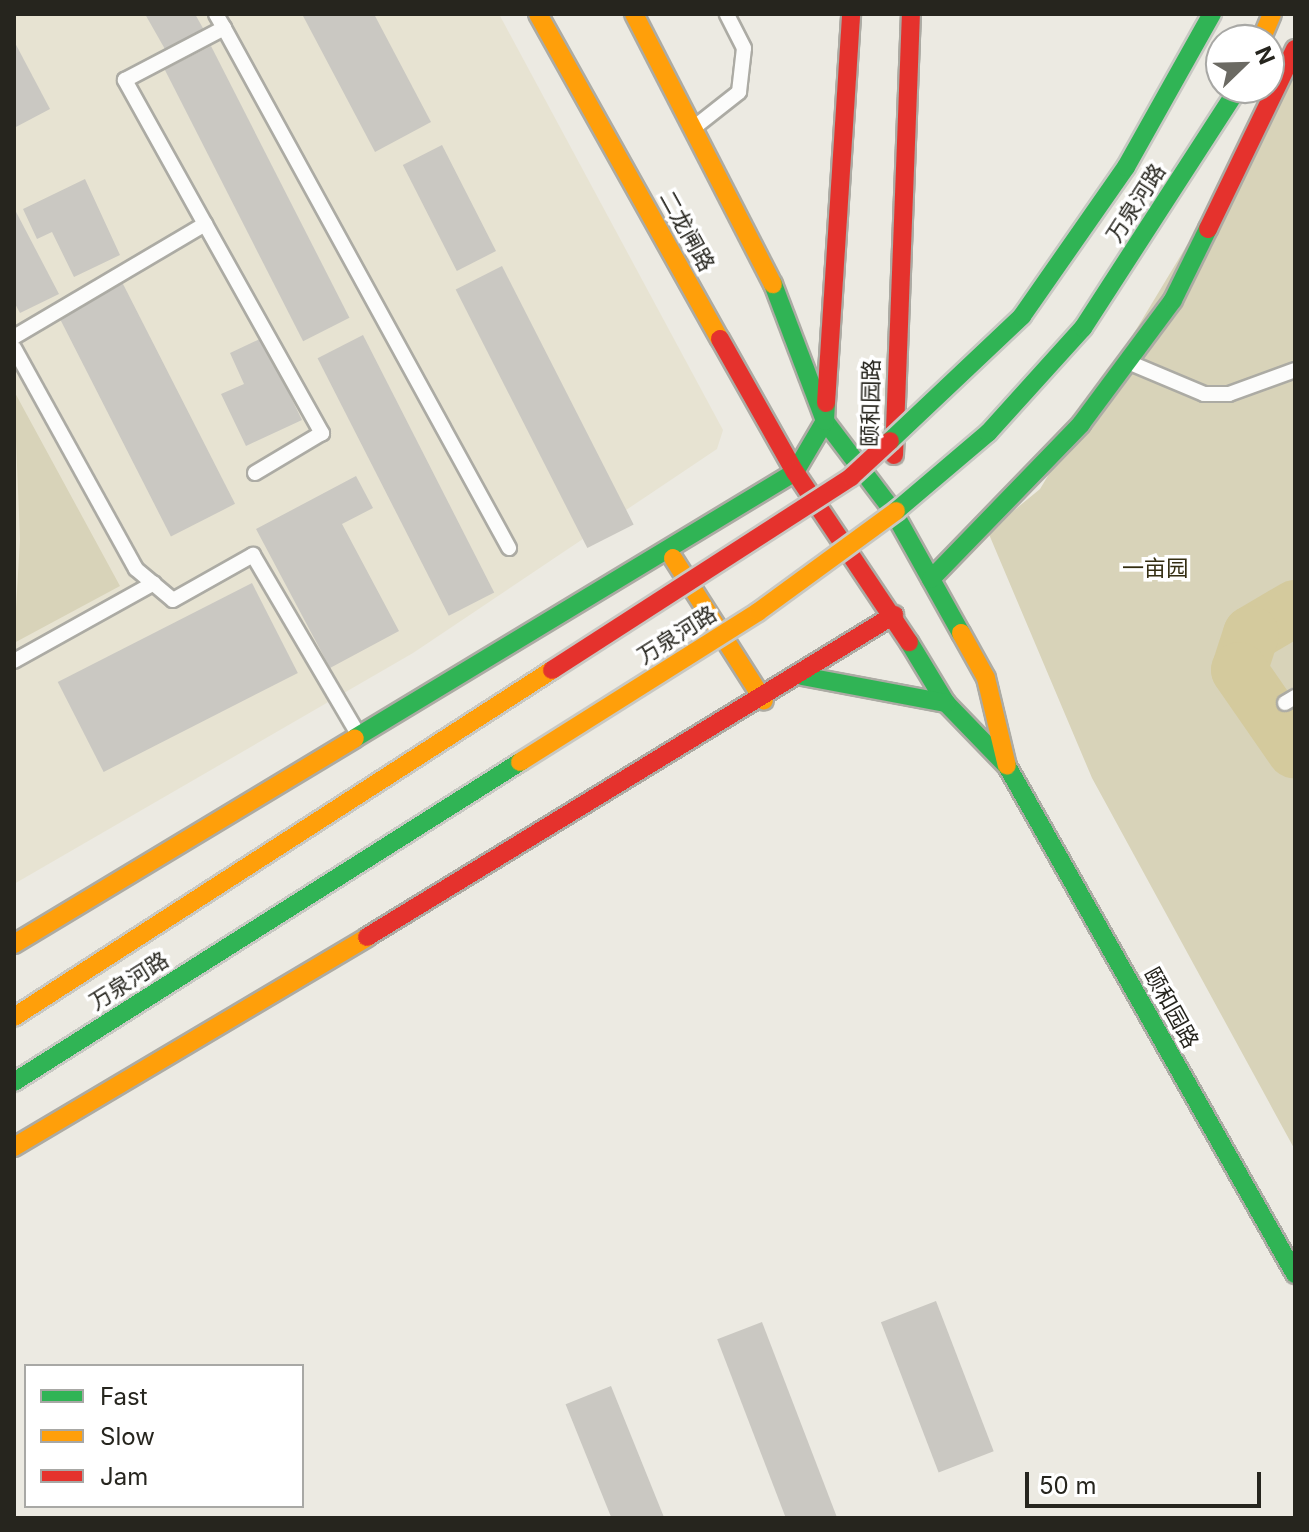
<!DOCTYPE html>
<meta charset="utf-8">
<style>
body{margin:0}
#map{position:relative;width:1309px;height:1532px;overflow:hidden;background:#eceae2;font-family:Inter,"Noto Sans SC",sans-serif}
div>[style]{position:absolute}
.built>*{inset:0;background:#e7e3d2}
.green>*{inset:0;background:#d8d3b9}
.river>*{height:56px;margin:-28px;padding:0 28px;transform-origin:28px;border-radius:28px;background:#d4ca9d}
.building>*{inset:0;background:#cac8c2;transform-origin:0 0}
.roads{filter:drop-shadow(2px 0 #acaba4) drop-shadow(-2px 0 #acaba4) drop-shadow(0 2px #acaba4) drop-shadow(0 -2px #acaba4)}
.lane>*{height:14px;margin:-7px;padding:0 7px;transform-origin:7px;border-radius:7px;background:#fcfcfb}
.fast>*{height:18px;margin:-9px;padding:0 9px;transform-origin:9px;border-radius:9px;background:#30b455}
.slow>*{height:18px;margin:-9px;padding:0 9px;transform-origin:9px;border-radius:9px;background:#ff9f0a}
.jam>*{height:18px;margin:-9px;padding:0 9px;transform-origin:9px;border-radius:9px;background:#e5322d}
.bridges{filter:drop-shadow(2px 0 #c8c8c3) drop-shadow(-2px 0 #c8c8c3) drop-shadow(0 2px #c8c8c3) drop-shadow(0 -2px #c8c8c3)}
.fast-bridge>*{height:18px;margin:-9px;padding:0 9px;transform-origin:9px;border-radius:9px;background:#30b455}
.slow-bridge>*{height:18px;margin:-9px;padding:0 9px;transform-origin:9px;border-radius:9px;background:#ff9f0a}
.jam-bridge>*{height:18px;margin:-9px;padding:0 9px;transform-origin:9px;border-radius:9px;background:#e5322d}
span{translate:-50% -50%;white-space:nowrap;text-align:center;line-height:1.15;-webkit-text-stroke:7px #fff;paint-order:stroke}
.street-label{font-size:22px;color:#26251e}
.park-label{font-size:22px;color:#342e12}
.frame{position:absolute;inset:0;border:16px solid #26251e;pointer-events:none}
.legend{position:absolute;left:24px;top:1364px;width:280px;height:144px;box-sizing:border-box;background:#fff;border:2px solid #a8a8a5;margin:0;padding:10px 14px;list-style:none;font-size:24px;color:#26251e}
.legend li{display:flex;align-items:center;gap:16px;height:40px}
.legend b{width:40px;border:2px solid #a8a8a5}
.north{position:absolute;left:1205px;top:24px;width:80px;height:80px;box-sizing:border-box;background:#fff;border:2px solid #a8a8a5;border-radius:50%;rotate:67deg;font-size:22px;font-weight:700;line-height:32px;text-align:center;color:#26251e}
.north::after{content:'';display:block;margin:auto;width:28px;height:36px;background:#6b6a63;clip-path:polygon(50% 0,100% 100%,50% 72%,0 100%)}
.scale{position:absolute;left:1025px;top:1472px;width:236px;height:36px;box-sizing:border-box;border:4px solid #26251e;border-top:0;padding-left:10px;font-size:24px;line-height:28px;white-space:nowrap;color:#26251e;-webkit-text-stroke:6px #fff;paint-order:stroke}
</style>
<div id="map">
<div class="built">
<i style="clip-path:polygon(14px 14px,499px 14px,723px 430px,717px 449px,413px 653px,14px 884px)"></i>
</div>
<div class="green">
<i style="clip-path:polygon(1295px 66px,1295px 1150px,1092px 778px,988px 532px,1040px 489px)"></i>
<i style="clip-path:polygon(14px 391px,120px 586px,14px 643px,20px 539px)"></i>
</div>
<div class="river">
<i style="left:1295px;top:608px;width:51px;rotate:149.4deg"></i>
<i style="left:1251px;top:634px;width:38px;rotate:108deg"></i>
<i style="left:1239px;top:670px;width:98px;rotate:55.3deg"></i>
</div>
<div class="building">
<i style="clip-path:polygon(145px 14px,195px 14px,204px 30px,166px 51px)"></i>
<i style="clip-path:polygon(302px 14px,374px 14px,431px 122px,375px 152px)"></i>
<i style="clip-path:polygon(14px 41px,50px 109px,14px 128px)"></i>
<i style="left:211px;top:46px;width:305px;height:52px;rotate:63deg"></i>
<i style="left:442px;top:145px;width:119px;height:44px;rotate:63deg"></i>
<i style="clip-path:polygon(85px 179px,120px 255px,74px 277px,52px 232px,37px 239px,23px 209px)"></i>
<i style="clip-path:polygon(14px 208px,59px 294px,20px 313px,14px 302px)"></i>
<i style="left:502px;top:266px;width:290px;height:52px;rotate:63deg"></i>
<i style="left:122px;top:282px;width:249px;height:72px;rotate:63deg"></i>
<i style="left:363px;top:335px;width:289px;height:51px;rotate:63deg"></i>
<i style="clip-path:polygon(262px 338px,302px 420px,246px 446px,221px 394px,244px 384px,230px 353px)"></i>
<i style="clip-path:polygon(356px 476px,373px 508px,342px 524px,399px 631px,330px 668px,256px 529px)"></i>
<i style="left:252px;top:583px;width:101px;height:218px;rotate:63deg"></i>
<i style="left:936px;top:1301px;width:161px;height:59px;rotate:69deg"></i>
<i style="left:762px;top:1322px;width:211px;height:48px;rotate:69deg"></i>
<i style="left:611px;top:1386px;width:142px;height:49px;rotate:68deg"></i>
</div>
<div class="roads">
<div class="lane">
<i style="left:224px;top:28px;width:593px;rotate:61.27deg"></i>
<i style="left:696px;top:126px;width:55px;rotate:-38.3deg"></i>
<i style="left:739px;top:92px;width:44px;rotate:-83.5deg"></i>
<i style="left:744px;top:48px;width:38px;rotate:-117deg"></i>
<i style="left:205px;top:224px;width:240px;rotate:60.8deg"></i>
<i style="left:322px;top:433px;width:78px;rotate:149.2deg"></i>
<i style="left:14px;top:337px;width:222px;rotate:-30.6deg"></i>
<i style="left:205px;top:224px;width:165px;rotate:-119.1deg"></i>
<i style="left:125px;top:80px;width:112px;rotate:-27.7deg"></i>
<i style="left:224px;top:28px;width:16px;rotate:-120deg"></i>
<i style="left:14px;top:348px;width:252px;rotate:61.1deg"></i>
<i style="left:136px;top:569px;width:48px;rotate:40deg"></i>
<i style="left:173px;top:600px;width:92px;rotate:-29.4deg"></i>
<i style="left:253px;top:555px;width:210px;rotate:59.6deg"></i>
<i style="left:1128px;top:362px;width:82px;rotate:22.8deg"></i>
<i style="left:1204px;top:394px;width:25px"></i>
<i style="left:1229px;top:394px;width:70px;rotate:-20deg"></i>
<i style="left:14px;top:661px;width:160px;rotate:-29.1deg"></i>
<i style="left:1285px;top:703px;width:12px;rotate:-31deg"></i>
</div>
<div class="fast">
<i style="left:773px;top:284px;width:147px;rotate:69.2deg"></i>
<i style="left:825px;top:421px;width:113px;rotate:52.9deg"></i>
<i style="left:893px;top:511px;width:140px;rotate:60.9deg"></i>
<i style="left:931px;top:579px;width:216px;rotate:-45.9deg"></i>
<i style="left:1081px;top:424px;width:154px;rotate:-53.4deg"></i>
<i style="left:1173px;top:300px;width:79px;rotate:-63.8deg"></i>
<i style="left:909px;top:642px;width:71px;rotate:58.8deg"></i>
<i style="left:946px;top:703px;width:88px;rotate:45.9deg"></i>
<i style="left:1007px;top:766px;width:584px;rotate:60.45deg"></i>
<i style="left:802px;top:676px;width:147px;rotate:10.6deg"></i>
<i style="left:355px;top:738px;width:514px;rotate:-31.15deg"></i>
<i style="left:795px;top:472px;width:59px;rotate:-59.5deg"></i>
<i style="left:825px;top:421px;width:18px;rotate:-87deg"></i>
</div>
<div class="slow">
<i style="left:538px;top:14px;width:372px;rotate:60.8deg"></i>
<i style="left:634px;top:14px;width:304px;rotate:62.8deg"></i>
<i style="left:1261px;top:40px;width:28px;rotate:-67deg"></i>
<i style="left:673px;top:558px;width:169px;rotate:57.5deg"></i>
<i style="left:961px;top:633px;width:51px;rotate:60.9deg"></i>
<i style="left:986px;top:678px;width:90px;rotate:76.6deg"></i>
<i style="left:14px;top:944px;width:398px;rotate:-31.1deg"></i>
<i style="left:14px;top:1147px;width:411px;rotate:-30.7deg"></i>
</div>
<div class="jam">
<i style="left:1208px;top:229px;width:200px;rotate:-64.2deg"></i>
<i style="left:720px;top:339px;width:153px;rotate:60.6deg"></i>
<i style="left:795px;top:472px;width:205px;rotate:56.2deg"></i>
<i style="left:826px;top:403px;width:390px;rotate:-86.3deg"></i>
<i style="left:894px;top:455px;width:441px;rotate:-87.8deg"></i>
<i style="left:367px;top:937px;width:618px;rotate:-31.43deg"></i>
</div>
</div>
<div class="bridges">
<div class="fast-bridge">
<i style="left:890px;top:441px;width:182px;rotate:-43.4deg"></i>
<i style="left:1022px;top:316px;width:182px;rotate:-55.1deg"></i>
<i style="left:1126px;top:167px;width:176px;rotate:-60.7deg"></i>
<i style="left:896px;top:511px;width:121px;rotate:-40.3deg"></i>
<i style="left:988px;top:433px;width:142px;rotate:-47.9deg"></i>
<i style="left:1083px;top:328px;width:286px;rotate:-57.1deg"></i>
<i style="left:14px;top:1082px;width:599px;rotate:-32.31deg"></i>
</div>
<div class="slow-bridge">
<i style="left:520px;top:762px;width:281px;rotate:-32.2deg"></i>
<i style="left:758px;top:612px;width:171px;rotate:-36.2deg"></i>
<i style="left:14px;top:1017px;width:640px;rotate:-32.82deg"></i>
</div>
<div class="jam-bridge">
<i style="left:552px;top:670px;width:356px;rotate:-32.8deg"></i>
<i style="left:851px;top:477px;width:53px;rotate:-42.7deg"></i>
</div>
</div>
<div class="street-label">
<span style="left:1136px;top:203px;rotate:-57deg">万泉河路</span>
<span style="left:687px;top:231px;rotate:61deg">二龙闸路</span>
<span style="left:871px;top:403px;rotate:-89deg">颐和园路</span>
<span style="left:677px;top:635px;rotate:-32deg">万泉河路</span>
<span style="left:129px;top:981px;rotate:-32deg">万泉河路</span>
<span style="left:1171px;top:1008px;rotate:61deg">颐和园路</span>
</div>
<div class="park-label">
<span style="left:1155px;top:569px">一亩园</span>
</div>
<div class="frame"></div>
<ul class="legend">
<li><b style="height:10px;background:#30b455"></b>Fast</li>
<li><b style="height:10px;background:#ff9f0a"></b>Slow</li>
<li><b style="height:10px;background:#e5322d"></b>Jam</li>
</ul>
<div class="north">N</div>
<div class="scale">50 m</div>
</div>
